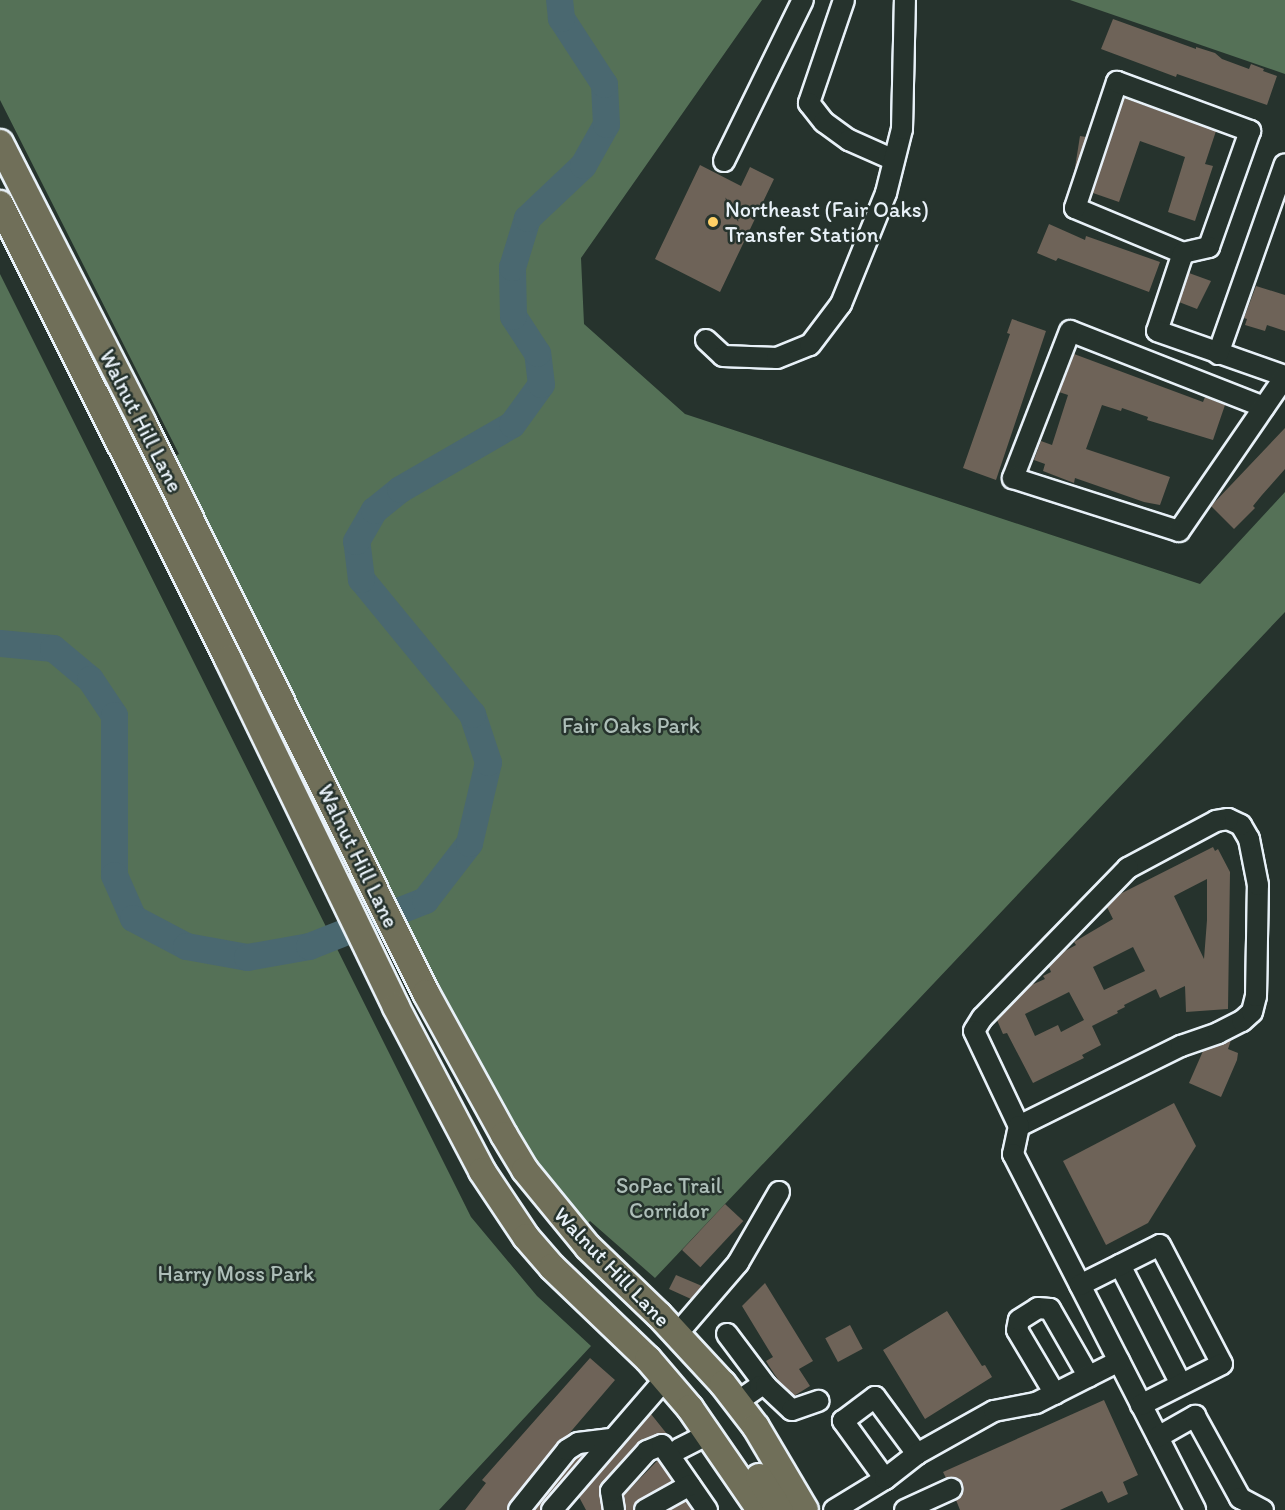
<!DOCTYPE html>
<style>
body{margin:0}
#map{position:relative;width:1285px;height:1510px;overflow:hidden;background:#26332d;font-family:Itim,sans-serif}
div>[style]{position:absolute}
.green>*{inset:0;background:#557157}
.river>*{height:27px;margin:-13.5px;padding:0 13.5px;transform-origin:13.5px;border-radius:13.5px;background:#4a6870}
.building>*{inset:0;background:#6e6358;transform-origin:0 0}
.roads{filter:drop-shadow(2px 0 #e8f1f8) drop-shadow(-2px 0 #e8f1f8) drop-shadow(0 2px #e8f1f8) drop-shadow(0 -2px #e8f1f8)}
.minor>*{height:20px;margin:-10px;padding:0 10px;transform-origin:10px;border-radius:10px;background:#26332d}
.major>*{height:26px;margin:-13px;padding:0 13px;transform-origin:13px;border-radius:13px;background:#706f59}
.dots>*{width:16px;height:16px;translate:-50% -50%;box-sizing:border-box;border:3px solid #26332d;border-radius:50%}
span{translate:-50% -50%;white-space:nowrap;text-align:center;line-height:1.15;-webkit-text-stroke:5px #26332d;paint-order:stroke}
.poi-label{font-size:22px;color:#e8f1f8}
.left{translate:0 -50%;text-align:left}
.street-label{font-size:22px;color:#e8f1f8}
.park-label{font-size:22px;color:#adbeb8}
</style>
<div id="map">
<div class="green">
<i style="clip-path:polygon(0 0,762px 0,581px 258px,584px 324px,685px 414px,1200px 584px,1285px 492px,1285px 612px,655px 1278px,590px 1221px,585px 1226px,542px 1181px,438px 985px,413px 993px,149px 470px,179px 454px,0 100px)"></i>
<i style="clip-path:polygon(1070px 0,1285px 0,1285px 74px)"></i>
<i style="clip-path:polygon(0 274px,471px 1217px,537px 1296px,591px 1346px,439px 1510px,0 1510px)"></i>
</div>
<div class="river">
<i style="left:0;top:643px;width:53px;rotate:5.4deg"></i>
<i style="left:53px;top:648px;width:48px;rotate:40deg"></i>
<i style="left:90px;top:679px;width:43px;rotate:56.3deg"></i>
<i style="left:114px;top:715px;width:160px;rotate:90deg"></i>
<i style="left:114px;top:875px;width:47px;rotate:66.2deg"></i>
<i style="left:133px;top:918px;width:60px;rotate:27.8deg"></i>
<i style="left:186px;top:946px;width:62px;rotate:10.2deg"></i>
<i style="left:247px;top:957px;width:63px;rotate:-10.1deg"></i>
<i style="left:309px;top:946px;width:125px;rotate:-21.6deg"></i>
<i style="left:425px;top:900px;width:72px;rotate:-52.3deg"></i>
<i style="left:469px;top:843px;width:83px;rotate:-76.8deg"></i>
<i style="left:488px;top:762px;width:51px;rotate:-108.4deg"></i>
<i style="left:472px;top:714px;width:175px;rotate:-129.4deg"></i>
<i style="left:361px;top:579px;width:38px;rotate:-97deg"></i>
<i style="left:356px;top:541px;width:36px;rotate:-60deg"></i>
<i style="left:374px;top:510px;width:33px;rotate:-39deg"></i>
<i style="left:400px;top:489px;width:129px;rotate:-30.1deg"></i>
<i style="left:512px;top:424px;width:49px;rotate:-54.1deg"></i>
<i style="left:541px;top:384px;width:31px;rotate:-97deg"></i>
<i style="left:537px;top:353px;width:44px;rotate:-123deg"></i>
<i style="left:513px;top:316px;width:49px;rotate:-91.2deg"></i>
<i style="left:512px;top:267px;width:51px;rotate:-73deg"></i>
<i style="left:527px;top:218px;width:77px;rotate:-43.4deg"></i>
<i style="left:583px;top:165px;width:47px;rotate:-60.7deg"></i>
<i style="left:606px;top:124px;width:40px;rotate:-92.9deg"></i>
<i style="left:604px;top:84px;width:79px;rotate:-123.1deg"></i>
<i style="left:561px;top:18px;width:18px;rotate:-96deg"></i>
</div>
<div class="building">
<i style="clip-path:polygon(1113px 19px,1196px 49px,1196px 47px,1215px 53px,1222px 59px,1249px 69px,1251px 64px,1264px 69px,1263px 71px,1277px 76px,1267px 105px,1177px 74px,1176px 77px,1101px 49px)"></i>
<i style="clip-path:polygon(1124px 98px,1216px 131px,1205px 164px,1213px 166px,1195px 221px,1168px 212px,1185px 157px,1140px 141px,1119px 202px,1093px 193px)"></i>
<i style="left:1080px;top:136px;width:6px;height:50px;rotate:9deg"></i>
<i style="clip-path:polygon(700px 165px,741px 186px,750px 167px,774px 179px,720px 292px,655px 259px)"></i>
<i style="clip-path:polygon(1049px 224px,1085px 240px,1086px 236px,1160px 262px,1149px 292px,1058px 258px,1056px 261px,1037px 253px)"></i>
<i style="clip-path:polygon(1189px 273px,1211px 281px,1197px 309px,1179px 302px)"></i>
<i style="clip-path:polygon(1256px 286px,1285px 295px,1285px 331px,1267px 325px,1265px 331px,1245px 325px,1247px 319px,1244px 318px)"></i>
<i style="clip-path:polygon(1012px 319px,1046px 331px,996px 480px,963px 468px,1010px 334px,1007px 333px)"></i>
<i style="clip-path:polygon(1074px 354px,1203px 402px,1205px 397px,1225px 405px,1213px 440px,1147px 420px,1148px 417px,1122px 408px,1121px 411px,1102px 405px,1086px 449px,1170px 477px,1160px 505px,1144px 502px,1075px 478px,1074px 483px,1043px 471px,1045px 464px,1034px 460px,1041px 441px,1052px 445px,1068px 395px,1059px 392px)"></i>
<i style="clip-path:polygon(1285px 428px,1285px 469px,1262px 495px,1253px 506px,1255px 508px,1234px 529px,1211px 506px)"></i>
<i style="clip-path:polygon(evenodd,1213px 847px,1215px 851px,1218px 849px,1230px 872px,1228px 1009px,1186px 1012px,1185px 986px,1160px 998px,1156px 989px,1124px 1005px,1125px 1007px,1117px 1011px,1118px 1013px,1092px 1026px,1101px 1045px,1082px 1055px,1084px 1058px,1033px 1083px,1007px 1033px,1003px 1034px,997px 1020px,1029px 986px,1045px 979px,1043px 976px,1051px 972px,1049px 967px,1063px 952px,1076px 945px,1074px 942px,1113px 919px,1107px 907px,1118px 895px,1213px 847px,1207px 879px,1207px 920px,1204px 959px,1174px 896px,1207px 879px,1213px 847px,1133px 947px,1145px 971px,1104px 990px,1093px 967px,1133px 947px,1213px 847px,1069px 992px,1084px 1020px,1061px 1032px,1058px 1025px,1035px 1036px,1025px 1014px,1069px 992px)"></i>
<i style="clip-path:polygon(1231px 1040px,1228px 1049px,1238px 1053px,1237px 1060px,1221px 1097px,1189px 1083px,1203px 1051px)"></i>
<i style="clip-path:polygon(1174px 1103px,1196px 1146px,1148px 1223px,1106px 1245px,1063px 1161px)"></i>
<i style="left:725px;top:1204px;width:25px;height:63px;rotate:43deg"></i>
<i style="clip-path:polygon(676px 1275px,702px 1286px,691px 1299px,669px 1289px)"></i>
<i style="clip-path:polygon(765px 1283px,813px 1361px,799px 1369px,810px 1386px,794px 1396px,779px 1381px,769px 1366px,766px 1361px,773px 1357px,742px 1306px)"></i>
<i style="clip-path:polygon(947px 1311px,982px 1366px,985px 1365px,992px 1377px,925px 1419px,883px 1350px)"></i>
<i style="left:850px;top:1325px;width:27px;height:28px;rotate:62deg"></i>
<i style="clip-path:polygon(590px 1358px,615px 1380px,567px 1436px,558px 1443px,510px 1503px,507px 1510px,465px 1510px,486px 1483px,482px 1480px)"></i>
<i style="clip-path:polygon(1104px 1400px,1138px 1475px,1123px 1482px,1128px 1494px,1108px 1503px,1102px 1491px,1060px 1510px,960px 1510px,956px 1500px,961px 1495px,962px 1485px,957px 1479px,946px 1478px,943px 1472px)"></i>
<i style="clip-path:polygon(651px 1414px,667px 1434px,658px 1434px,638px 1443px,600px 1487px,602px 1510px,586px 1510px,579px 1497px)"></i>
<i style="clip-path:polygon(584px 1454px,543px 1502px,540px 1510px,534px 1510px,575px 1459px)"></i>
<i style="clip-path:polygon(658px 1460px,672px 1481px,639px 1500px,633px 1510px,626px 1510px,624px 1495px)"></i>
<i style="clip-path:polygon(686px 1501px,692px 1510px,670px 1510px)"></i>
</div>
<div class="roads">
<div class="minor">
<i style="left:844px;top:0;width:109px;rotate:108.8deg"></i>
<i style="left:809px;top:103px;width:24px;rotate:52deg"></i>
<i style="left:824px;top:122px;width:31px;rotate:36deg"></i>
<i style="left:849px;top:140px;width:49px;rotate:24deg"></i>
<i style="left:724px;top:161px;width:179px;rotate:-63.9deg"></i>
<i style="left:1183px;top:253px;width:117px;rotate:-157.4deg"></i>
<i style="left:1075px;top:208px;width:133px;rotate:-71.6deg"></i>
<i style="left:1117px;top:82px;width:142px;rotate:20.2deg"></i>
<i style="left:1250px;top:131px;width:123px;rotate:109.5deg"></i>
<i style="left:1209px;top:247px;width:27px;rotate:167deg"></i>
<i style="left:1183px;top:253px;width:82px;rotate:108.4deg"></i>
<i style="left:1157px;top:331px;width:136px;rotate:19.4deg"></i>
<i style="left:706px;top:340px;width:23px;rotate:43deg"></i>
<i style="left:723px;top:356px;width:54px;rotate:2.1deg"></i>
<i style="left:777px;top:358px;width:35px;rotate:-22deg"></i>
<i style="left:810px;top:345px;width:51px;rotate:-52.9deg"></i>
<i style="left:841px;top:304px;width:120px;rotate:-67.9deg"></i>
<i style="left:886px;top:193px;width:66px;rotate:-76deg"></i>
<i style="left:902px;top:129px;width:129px;rotate:-88.7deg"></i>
<i style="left:1218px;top:354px;width:201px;rotate:-70.6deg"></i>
<i style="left:1264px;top:407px;width:208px;rotate:-158.6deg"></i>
<i style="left:1070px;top:331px;width:158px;rotate:111.2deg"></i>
<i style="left:1013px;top:478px;width:174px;rotate:17.7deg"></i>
<i style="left:1179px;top:531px;width:187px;rotate:-55.5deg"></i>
<i style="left:1019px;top:1126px;width:181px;rotate:-26.3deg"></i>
<i style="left:1181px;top:1046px;width:39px;rotate:-19deg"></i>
<i style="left:1218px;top:1033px;width:27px;rotate:-27deg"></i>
<i style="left:1242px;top:1021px;width:13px;rotate:-42deg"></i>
<i style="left:1252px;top:1012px;width:16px;rotate:-76deg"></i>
<i style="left:1256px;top:996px;width:111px;rotate:-89deg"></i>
<i style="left:1258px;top:885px;width:47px;rotate:-101.1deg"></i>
<i style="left:1249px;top:839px;width:16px;rotate:-120deg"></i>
<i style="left:1241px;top:825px;width:14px;rotate:-155deg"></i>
<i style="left:1228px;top:819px;width:12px;rotate:171deg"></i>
<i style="left:1216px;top:821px;width:100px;rotate:151.9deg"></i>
<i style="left:1128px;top:868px;width:209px;rotate:134.2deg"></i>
<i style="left:982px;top:1018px;width:15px;rotate:122deg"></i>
<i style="left:974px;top:1031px;width:105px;rotate:64.7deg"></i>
<i style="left:1019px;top:1126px;width:29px;rotate:102deg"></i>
<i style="left:1013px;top:1154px;width:400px;rotate:62.9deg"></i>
<i style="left:1120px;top:1265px;width:134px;rotate:62.9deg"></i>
<i style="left:1080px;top:1285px;width:89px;rotate:-26.6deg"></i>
<i style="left:1160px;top:1245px;width:134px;rotate:62.5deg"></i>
<i style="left:1222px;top:1364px;width:91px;rotate:153.2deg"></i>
<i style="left:677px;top:1334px;width:94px;rotate:-49.3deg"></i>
<i style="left:738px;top:1263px;width:82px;rotate:-60deg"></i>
<i style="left:727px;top:1334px;width:65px;rotate:53.1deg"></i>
<i style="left:1055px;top:1394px;width:74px;rotate:-120.7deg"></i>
<i style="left:1017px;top:1330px;width:10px;rotate:-79deg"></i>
<i style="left:1019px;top:1320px;width:22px;rotate:-32deg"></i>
<i style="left:1038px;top:1308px;width:12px;rotate:5deg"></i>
<i style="left:1050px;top:1309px;width:78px;rotate:60.2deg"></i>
<i style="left:737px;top:1402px;width:28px;rotate:-35deg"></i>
<i style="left:760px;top:1386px;width:6px"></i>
<i style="left:766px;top:1386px;width:35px;rotate:43deg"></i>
<i style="left:792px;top:1410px;width:28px;rotate:-19deg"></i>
<i style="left:1158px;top:1437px;width:43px;rotate:-29.6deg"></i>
<i style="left:1195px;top:1416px;width:94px;rotate:61.2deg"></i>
<i style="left:1240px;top:1498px;width:26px;rotate:28deg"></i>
<i style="left:679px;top:1449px;width:34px;rotate:-27deg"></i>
<i style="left:885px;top:1479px;width:72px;rotate:-125.9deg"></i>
<i style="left:843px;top:1421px;width:40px;rotate:-37deg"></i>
<i style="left:875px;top:1397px;width:71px;rotate:53.6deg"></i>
<i style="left:519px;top:1510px;width:77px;rotate:-51.3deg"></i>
<i style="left:567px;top:1450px;width:13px;rotate:-32deg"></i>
<i style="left:578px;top:1443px;width:35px;rotate:-7deg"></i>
<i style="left:552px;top:1510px;width:173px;rotate:-49.2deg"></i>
<i style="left:614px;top:1510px;width:19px;rotate:-99deg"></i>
<i style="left:611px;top:1491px;width:54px;rotate:-48deg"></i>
<i style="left:647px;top:1451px;width:16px;rotate:-22deg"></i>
<i style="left:662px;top:1445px;width:79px;rotate:55.3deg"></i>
<i style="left:645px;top:1510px;width:51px;rotate:-29.1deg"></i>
<i style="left:834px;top:1510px;width:60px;rotate:-31.3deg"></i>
<i style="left:885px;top:1479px;width:41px;rotate:-38deg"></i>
<i style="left:917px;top:1454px;width:88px;rotate:-29.2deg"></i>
<i style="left:994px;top:1411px;width:43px;rotate:-10.8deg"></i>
<i style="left:1036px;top:1403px;width:93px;rotate:-26.8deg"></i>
<i style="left:905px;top:1510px;width:51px;rotate:-24.5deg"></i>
</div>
<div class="major">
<i style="left:0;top:143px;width:313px;rotate:63deg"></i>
<i style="left:142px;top:422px;width:638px;rotate:63.56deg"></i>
<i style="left:426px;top:993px;width:162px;rotate:61.2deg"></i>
<i style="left:504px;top:1135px;width:41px;rotate:59deg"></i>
<i style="left:525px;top:1170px;width:99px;rotate:50.7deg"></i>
<i style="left:588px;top:1247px;width:98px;rotate:43.8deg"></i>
<i style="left:659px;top:1315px;width:94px;rotate:47.2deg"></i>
<i style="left:723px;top:1384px;width:54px;rotate:52.5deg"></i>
<i style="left:756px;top:1427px;width:96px;rotate:59.4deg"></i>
<i style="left:0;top:204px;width:509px;rotate:63.38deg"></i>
<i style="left:228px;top:659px;width:386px;rotate:64.2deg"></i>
<i style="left:396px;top:1007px;width:185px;rotate:62.3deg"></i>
<i style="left:482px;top:1171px;width:79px;rotate:56.3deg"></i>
<i style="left:526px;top:1237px;width:40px;rotate:49deg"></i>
<i style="left:552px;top:1267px;width:133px;rotate:43.8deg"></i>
<i style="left:648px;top:1359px;width:65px;rotate:49.4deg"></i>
<i style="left:690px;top:1408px;width:124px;rotate:55.5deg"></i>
<i style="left:759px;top:1477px;width:39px;rotate:58deg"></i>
</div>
</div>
<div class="dots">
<i style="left:713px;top:222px;background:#ffd166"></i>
</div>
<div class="poi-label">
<span class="left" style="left:725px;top:222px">Northeast (Fair Oaks)<br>Transfer Station</span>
</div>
<div class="street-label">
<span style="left:141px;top:421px;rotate:63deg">Walnut Hill Lane</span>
<span style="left:358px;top:856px;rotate:64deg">Walnut Hill Lane</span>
<span style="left:612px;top:1267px;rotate:46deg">Walnut Hill Lane</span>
</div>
<div class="park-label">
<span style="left:631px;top:726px">Fair Oaks Park</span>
<span style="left:669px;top:1198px">SoPac Trail<br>Corridor</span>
<span style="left:236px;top:1274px">Harry Moss Park</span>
</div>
</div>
